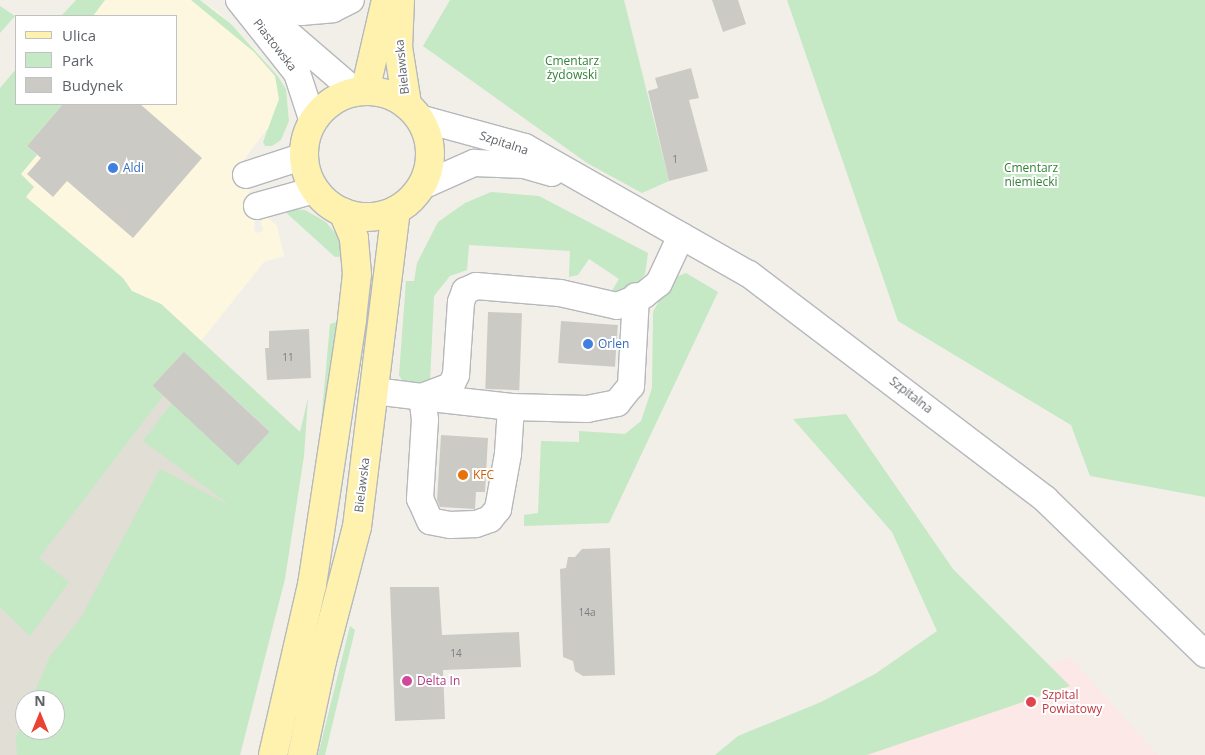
<!DOCTYPE html>
<meta charset="utf-8">
<style>
body{margin:0}
#map{position:relative;width:1205px;height:755px;overflow:hidden;background:#f1efe8;font-family:"Open Sans",sans-serif}
div>[style]{position:absolute}
.commercial>*{inset:0;background:#fef7e0}
.education>*{inset:0;background:#e1ded6}
.medical>*{inset:0;background:#fce8e6}
.green>*{inset:0;background:#c5e8c5}
.building>*{inset:0;background:#cccac5;transform-origin:0 0}
.roads{filter:drop-shadow(1px 0 #b5b8bc) drop-shadow(-1px 0 #b5b8bc) drop-shadow(0 1px #b5b8bc) drop-shadow(0 -1px #b5b8bc)}
.minor>*{height:26px;margin:-13px;padding:0 13px;transform-origin:13px;border-radius:13px;background:#fff}
.major>*{height:28px;margin:-14px;padding:0 14px;transform-origin:14px;border-radius:14px;background:#fff2af}
.major>.ring{margin:-14px;padding:0;box-sizing:content-box;background:none;border:28px solid #fff2af;border-radius:50%}
.dots>*{width:14px;height:14px;translate:-50% -50%;box-sizing:border-box;border:2px solid #fff;border-radius:50%}
span{translate:-50% -50%;white-space:nowrap;text-align:center;line-height:1.15;-webkit-text-stroke:4px #fff;paint-order:stroke}
.number-label{font-size:10px;color:#7a7d7f}
.number-label span{-webkit-text-stroke-width:0}
.street-label{font-size:12px;color:#5f6368}
.park-label{font-size:12px;color:#348238}
.shop-label{font-size:12px;color:#366cbe}
.left{translate:0 -50%;text-align:left}
.food-label{font-size:12px;color:#c56008}
.hotel-label{font-size:12px;color:#b23c85}
.health-label{font-size:12px;color:#be3a42}
.legend{position:absolute;left:15px;top:15px;width:162px;height:90px;box-sizing:border-box;background:#fff;border:1px solid #bfc1c3;margin:0;padding:6px 9px;list-style:none;font-size:15px;color:#5f6368}
.legend li{display:flex;align-items:center;gap:10px;height:25px}
.legend b{width:25px;border:1px solid #bfc1c3}
.north{position:absolute;left:15px;top:690px;width:50px;height:50px;box-sizing:border-box;background:#fff;border:1px solid #bfc1c3;border-radius:50%;rotate:0deg;font-size:14px;font-weight:700;line-height:20px;text-align:center;color:#5f6368}
.north::after{content:'';display:block;margin:auto;width:18px;height:22px;background:#ea4335;clip-path:polygon(50% 0,100% 100%,50% 72%,0 100%)}
</style>
<div id="map">
<div class="commercial">
<i style="clip-path:polygon(76px 0,200px 0,218px 12px,257px 51px,286px 89px,289px 121px,281px 140px,265px 146px,263px 142px,269px 131px,267px 129px,242px 162px,251px 190px,248px 194px,256px 213px,254px 229px,256px 233px,264px 231px,260px 222px,267px 217px,277px 226px,284px 256px,264px 262px,201px 341px,161px 304px,132px 291px,111px 267px,0 177px,0 88px,16px 69px,16px 104px,176px 104px,176px 16px,61px 16px)"></i>
</div>
<div class="education">
<i style="clip-path:polygon(evenodd,161px 304px,300px 432px,107px 755px,0 755px,0 475px,161px 304px,25px 700px,55px 700px,55px 730px,25px 730px,25px 700px)"></i>
</div>
<div class="medical">
<i style="clip-path:polygon(1070px 657px,1158px 755px,814px 755px)"></i>
</div>
<div class="green">
<i style="clip-path:polygon(76px 0,105px 0,93px 16px,61px 16px)"></i>
<i style="clip-path:polygon(191px 0,200px 0,231px 24px,277px 75px,286px 89px,289px 121px,281px 140px,272px 146px,265px 146px,263px 142px,279px 99px,275px 76px,254px 52px)"></i>
<i style="clip-path:polygon(450px 0,624px 0,669px 181px,642px 193px,587px 163px,423px 46px)"></i>
<i style="clip-path:polygon(787px 0,1205px 0,1205px 497px,1090px 476px,1071px 425px,898px 321px)"></i>
<i style="clip-path:polygon(0 6px,15px 16px,0 33px)"></i>
<i style="clip-path:polygon(16px 69px,16px 104px,63px 104px,27px 146px,37px 155px,21px 174px,34px 187px,26px 197px,123px 278px,132px 291px,161px 304px,300px 432px,308px 398px,304px 456px,285px 579px,240px 755px,17px 755px,16px 738px,25px 715px,25px 730px,55px 730px,55px 700px,31px 700px,50px 656px,80px 619px,160px 469px,231px 506px,143px 441px,172px 403px,238px 465px,270px 431px,184px 352px,153px 386px,163px 396px,39px 558px,69px 582px,30px 636px,0 607px,0 88px)"></i>
<i style="clip-path:polygon(491px 192px,539px 196px,648px 253px,645px 274px,633px 289px,609px 296px,619px 279px,589px 259px,578px 275px,569px 277px,570px 251px,469px 245px,467px 270px,450px 276px,434px 296px,430px 382px,420px 385px,404px 384px,399px 375px,406px 281px,414px 281px,417px 263px,438px 222px,465px 203px)"></i>
<i style="clip-path:polygon(281px 208px,305px 210px,326px 222px,344px 244px,348px 256px,335px 257px)"></i>
<i style="clip-path:polygon(686px 273px,718px 292px,609px 523px,524px 526px,524px 515px,538px 513px,541px 441px,579px 442px,579px 431px,625px 434px,641px 421px,652px 388px,653px 312px,671px 279px)"></i>
<i style="clip-path:polygon(337px 322px,340px 324px,302px 585px,297px 588px,317px 467px,330px 324px)"></i>
<i style="clip-path:polygon(846px 414px,953px 569px,1070px 686px,867px 755px,715px 755px,738px 736px,821px 702px,875px 674px,937px 631px,892px 532px,793px 419px)"></i>
<i style="clip-path:polygon(350px 626px,355px 630px,325px 755px,318px 755px)"></i>
</div>
<div class="building">
<i style="clip-path:polygon(712px 0,738px 0,746px 24px,723px 32px)"></i>
<i style="clip-path:polygon(691px 68px,699px 98px,689px 100px,708px 171px,669px 181px,648px 91px,658px 88px,655px 78px)"></i>
<i style="clip-path:polygon(63px 104px,140px 104px,202px 158px,133px 238px,67px 181px,53px 197px,27px 174px,41px 158px,27px 146px)"></i>
<i style="left:488px;top:312px;width:34px;height:77px;rotate:2deg"></i>
<i style="left:561px;top:321px;width:57px;height:42px;rotate:4deg"></i>
<i style="clip-path:polygon(309px 329px,311px 378px,267px 380px,265px 348px,269px 348px,269px 331px)"></i>
<i style="left:184px;top:352px;width:117px;height:46px;rotate:43deg"></i>
<i style="clip-path:polygon(441px 435px,488px 438px,485px 492px,476px 492px,475px 509px,440px 507px,437px 500px)"></i>
<i style="clip-path:polygon(610px 548px,615px 675px,583px 676px,575px 671px,573px 661px,563px 657px,560px 569px,566px 568px,568px 557px,575px 557px,582px 549px)"></i>
<i style="clip-path:polygon(390px 587px,439px 587px,442px 635px,519px 632px,521px 667px,443px 670px,445px 719px,395px 721px)"></i>
</div>
<div class="roads">
<div class="minor">
<i style="left:239px;top:0;width:93px;rotate:51.5deg"></i>
<i style="left:297px;top:73px;width:52px;rotate:71.9deg"></i>
<i style="left:260px;top:0;width:43px;rotate:16.3deg"></i>
<i style="left:301px;top:12px;width:32px;rotate:-5deg"></i>
<i style="left:333px;top:9px;width:20px;rotate:-27deg"></i>
<i style="left:271px;top:19px;width:112px;rotate:40.7deg"></i>
<i style="left:419px;top:118px;width:110px;rotate:15.3deg"></i>
<i style="left:525px;top:147px;width:257px;rotate:29.6deg"></i>
<i style="left:749px;top:274px;width:372px;rotate:37.2deg"></i>
<i style="left:1045px;top:499px;width:223px;rotate:44.1deg"></i>
<i style="left:246px;top:175px;width:61px;rotate:-18.1deg"></i>
<i style="left:422px;top:186px;width:57px;rotate:-23.9deg"></i>
<i style="left:474px;top:163px;width:50px;rotate:2.3deg"></i>
<i style="left:524px;top:165px;width:29px;rotate:16deg"></i>
<i style="left:257px;top:206px;width:60px;rotate:-15.4deg"></i>
<i style="left:374px;top:391px;width:48px;rotate:7.1deg"></i>
<i style="left:422px;top:397px;width:31px;rotate:-21deg"></i>
<i style="left:451px;top:386px;width:12px;rotate:-66deg"></i>
<i style="left:456px;top:375px;width:73px;rotate:-86.1deg"></i>
<i style="left:461px;top:302px;width:12px;rotate:-70deg"></i>
<i style="left:465px;top:291px;width:12px;rotate:-24deg"></i>
<i style="left:476px;top:286px;width:84px;rotate:4.8deg"></i>
<i style="left:560px;top:293px;width:58px;rotate:12.8deg"></i>
<i style="left:617px;top:306px;width:29px;rotate:-22deg"></i>
<i style="left:644px;top:295px;width:19px;rotate:-39deg"></i>
<i style="left:659px;top:283px;width:52px;rotate:-64.9deg"></i>
<i style="left:511px;top:407px;width:47px;rotate:93.7deg"></i>
<i style="left:508px;top:454px;width:56px;rotate:100.3deg"></i>
<i style="left:498px;top:509px;width:13px;rotate:129deg"></i>
<i style="left:490px;top:519px;width:15px;rotate:160deg"></i>
<i style="left:476px;top:524px;width:26px;rotate:178deg"></i>
<i style="left:450px;top:525px;width:20px;rotate:-169deg"></i>
<i style="left:430px;top:521px;width:24px;rotate:-114deg"></i>
<i style="left:420px;top:499px;width:79px;rotate:-86.4deg"></i>
<i style="left:425px;top:420px;width:23px;rotate:-97deg"></i>
<i style="left:422px;top:397px;width:90px;rotate:6.4deg"></i>
<i style="left:511px;top:407px;width:76px;rotate:1.5deg"></i>
<i style="left:587px;top:409px;width:31px;rotate:-11deg"></i>
<i style="left:617px;top:403px;width:22px;rotate:-51deg"></i>
<i style="left:631px;top:386px;width:90px;rotate:-86.8deg"></i>
</div>
<div class="major">
<i style="left:400px;top:0;width:47px;rotate:92.4deg"></i>
<i style="left:398px;top:47px;width:58px;rotate:81deg"></i>
<i style="left:365px;top:91px;width:93px;rotate:-77deg"></i>
<i class="ring" style="left:304px;top:91px;width:98px;height:98px"></i>
<i style="left:273px;top:755px;width:174px;rotate:-77.1deg"></i>
<i style="left:312px;top:585px;width:269px;rotate:-81.4deg"></i>
<i style="left:352px;top:319px;width:45px;rotate:-83.7deg"></i>
<i style="left:357px;top:274px;width:36px;rotate:-95deg"></i>
<i style="left:354px;top:238px;width:28px;rotate:-113deg"></i>
<i style="left:302px;top:755px;width:96px;rotate:-78deg"></i>
<i style="left:322px;top:661px;width:138px;rotate:-75.4deg"></i>
<i style="left:357px;top:527px;width:319px;rotate:-83deg"></i>
</div>
</div>
<div class="dots">
<i style="left:113px;top:168px;background:#3f7fe0"></i>
<i style="left:588px;top:344px;background:#3f7fe0"></i>
<i style="left:463px;top:475px;background:#e8710a"></i>
<i style="left:407px;top:681px;background:#d1479c"></i>
<i style="left:1031px;top:702px;background:#e0444e"></i>
</div>
<div class="number-label">
<span style="left:675px;top:160px">1</span>
<span style="left:288px;top:358px">11</span>
<span style="left:587px;top:613px">14a</span>
<span style="left:456px;top:654px">14</span>
</div>
<div class="street-label">
<span style="left:275px;top:45px;rotate:52deg">Piastowska</span>
<span style="left:402px;top:67px;rotate:-96deg">Bielawska</span>
<span style="left:504px;top:143px;rotate:18deg">Szpitalna</span>
<span style="left:911px;top:395px;rotate:38deg">Szpitalna</span>
<span style="left:362px;top:485px;rotate:-83deg">Bielawska</span>
</div>
<div class="park-label">
<span style="left:572px;top:68px">Cmentarz<br>żydowski</span>
<span style="left:1031px;top:175px">Cmentarz<br>niemiecki</span>
</div>
<div class="shop-label">
<span class="left" style="left:123px;top:168px">Aldi</span>
<span class="left" style="left:598px;top:344px">Orlen</span>
</div>
<div class="food-label">
<span class="left" style="left:473px;top:475px">KFC</span>
</div>
<div class="hotel-label">
<span class="left" style="left:417px;top:681px">Delta In</span>
</div>
<div class="health-label">
<span class="left" style="left:1042px;top:702px">Szpital<br>Powiatowy</span>
</div>
<ul class="legend">
<li><b style="height:6px;background:#fff2af"></b>Ulica</li>
<li><b style="height:14px;background:#c5e8c5"></b>Park</li>
<li><b style="height:14px;background:#cccac5"></b>Budynek</li>
</ul>
<div class="north">N</div>
</div>
